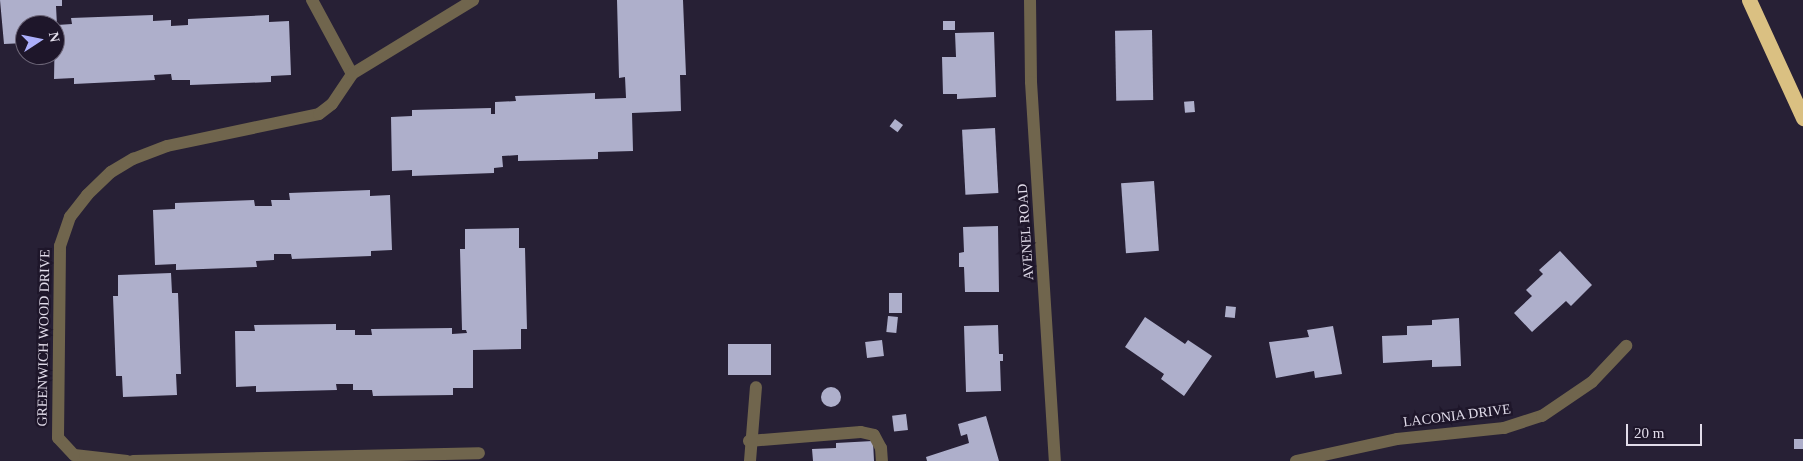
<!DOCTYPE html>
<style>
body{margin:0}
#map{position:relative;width:1803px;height:461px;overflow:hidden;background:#272035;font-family:Georgia,serif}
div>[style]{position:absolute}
.building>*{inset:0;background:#aeafcb;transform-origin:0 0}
.round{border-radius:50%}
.minor>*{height:12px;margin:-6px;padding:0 6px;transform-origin:6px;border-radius:6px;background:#70654d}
.highway>*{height:15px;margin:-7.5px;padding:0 7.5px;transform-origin:7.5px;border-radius:7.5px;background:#dac082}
span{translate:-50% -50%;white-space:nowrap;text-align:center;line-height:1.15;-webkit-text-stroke:5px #1e162a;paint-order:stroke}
.street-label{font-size:14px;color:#e1dcea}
.north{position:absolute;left:15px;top:15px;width:50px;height:50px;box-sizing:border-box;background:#1e162a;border:1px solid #6c6577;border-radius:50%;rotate:79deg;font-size:14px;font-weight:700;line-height:20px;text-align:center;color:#e1dcea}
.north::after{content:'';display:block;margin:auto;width:18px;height:22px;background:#acaffb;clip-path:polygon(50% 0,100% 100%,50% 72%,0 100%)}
.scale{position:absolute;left:1626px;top:424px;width:76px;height:22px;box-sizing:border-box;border:2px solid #e1dcea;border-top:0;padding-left:6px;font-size:15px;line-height:18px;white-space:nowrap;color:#e1dcea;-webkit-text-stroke:4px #1e162a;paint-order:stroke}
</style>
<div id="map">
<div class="building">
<i style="clip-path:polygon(0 0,62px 0,62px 6px,56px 6px,57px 25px,72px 24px,71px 18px,153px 15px,153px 21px,171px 20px,171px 26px,188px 25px,188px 19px,269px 15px,269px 22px,289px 21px,291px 75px,271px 76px,271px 82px,190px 85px,190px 80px,172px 80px,171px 74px,154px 75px,155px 80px,74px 84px,74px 78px,54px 79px,55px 25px,25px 25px,25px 43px,4px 44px)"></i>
<i style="clip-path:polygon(617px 0,683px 0,686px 75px,680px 75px,681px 111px,632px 113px,633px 151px,598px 152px,598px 159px,518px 161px,518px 155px,502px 156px,503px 167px,494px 168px,494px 173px,412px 176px,412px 170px,392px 171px,391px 117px,412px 116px,412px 110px,491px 108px,491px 114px,495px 114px,495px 102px,516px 101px,515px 96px,595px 93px,595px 99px,626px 98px,625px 77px,619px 78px)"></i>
<i style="left:955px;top:21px;width:9px;height:12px;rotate:90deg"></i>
<i style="left:1152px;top:30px;width:70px;height:37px;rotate:89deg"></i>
<i style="clip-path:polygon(994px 32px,996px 97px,957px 99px,957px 94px,943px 94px,942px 57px,956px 57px,955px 33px)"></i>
<i style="left:1194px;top:101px;width:11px;height:10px;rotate:85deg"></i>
<i style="left:895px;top:119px;width:10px;height:9px;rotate:37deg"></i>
<i style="left:995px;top:128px;width:65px;height:33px;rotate:87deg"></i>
<i style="left:1154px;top:181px;width:70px;height:33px;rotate:86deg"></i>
<i style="clip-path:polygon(370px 190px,370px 196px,390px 195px,392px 250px,371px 251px,371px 256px,292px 259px,291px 254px,274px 254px,274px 260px,256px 261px,257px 267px,176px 270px,176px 264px,155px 265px,153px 210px,175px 209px,175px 203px,254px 200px,255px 206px,272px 206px,271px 200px,290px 200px,289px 193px)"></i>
<i style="clip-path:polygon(998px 226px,999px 292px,965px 292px,964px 267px,959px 267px,959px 253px,964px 252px,963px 227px)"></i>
<i style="clip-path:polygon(519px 228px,519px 248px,525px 248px,527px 329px,521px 329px,521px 349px,473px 350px,473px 388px,453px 388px,453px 395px,373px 396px,372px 390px,353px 390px,353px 384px,336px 384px,337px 390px,256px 392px,256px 386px,236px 387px,235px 331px,255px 331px,254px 325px,336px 324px,336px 330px,355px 330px,355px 335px,372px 335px,371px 329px,452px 328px,452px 334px,467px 333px,466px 330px,462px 330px,460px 249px,465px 249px,465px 229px)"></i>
<i style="clip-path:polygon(1560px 251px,1592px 285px,1571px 306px,1566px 301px,1532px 332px,1514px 313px,1532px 296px,1526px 290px,1543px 274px,1539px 270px)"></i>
<i style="clip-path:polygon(171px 273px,172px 293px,178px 293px,181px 374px,176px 374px,177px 395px,123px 397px,122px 376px,116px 376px,113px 296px,118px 296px,118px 275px)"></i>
<i style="left:889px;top:293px;width:13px;height:20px"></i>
<i style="left:1226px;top:306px;width:10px;height:11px;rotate:6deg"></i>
<i style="left:888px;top:316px;width:10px;height:16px;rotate:6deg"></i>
<i style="clip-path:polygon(1145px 317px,1185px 344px,1188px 340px,1212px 356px,1184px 396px,1161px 379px,1164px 374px,1125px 347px)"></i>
<i style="clip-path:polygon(1459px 318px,1461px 366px,1432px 367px,1432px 360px,1383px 363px,1382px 336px,1407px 335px,1407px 326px,1432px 325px,1432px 320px)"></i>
<i style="clip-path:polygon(998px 325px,999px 354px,1003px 354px,1003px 361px,1000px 361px,1001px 391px,966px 392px,964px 326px)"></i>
<i style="clip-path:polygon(1333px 326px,1342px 374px,1315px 378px,1314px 371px,1276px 378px,1269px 342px,1309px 337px,1307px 330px)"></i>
<i style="left:882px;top:340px;width:16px;height:17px;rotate:83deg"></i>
<i style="left:728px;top:344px;width:43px;height:31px"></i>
<i class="round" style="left:821px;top:387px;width:20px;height:20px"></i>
<i style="left:906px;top:414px;width:16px;height:14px;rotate:83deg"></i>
<i style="clip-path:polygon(986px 416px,999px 461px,927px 461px,926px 457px,969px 443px,967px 434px,961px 436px,958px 424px)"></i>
<i style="left:1803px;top:439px;width:10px;height:9px;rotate:90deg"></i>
<i style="clip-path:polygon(873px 441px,874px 461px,813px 461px,812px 449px,836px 448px,836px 443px)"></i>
</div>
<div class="minor">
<i style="left:312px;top:0;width:84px;rotate:61.6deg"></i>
<i style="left:1030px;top:0;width:82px;rotate:89.3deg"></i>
<i style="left:1031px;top:82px;width:380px;rotate:86.4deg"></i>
<i style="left:749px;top:441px;width:112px;rotate:-4.6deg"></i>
<i style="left:861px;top:432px;width:13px;rotate:13deg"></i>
<i style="left:874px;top:435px;width:15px;rotate:62deg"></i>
<i style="left:881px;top:448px;width:13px;rotate:86deg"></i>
<i style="left:127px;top:461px;width:53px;rotate:-173.5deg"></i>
<i style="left:74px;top:455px;width:23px;rotate:-133deg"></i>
<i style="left:58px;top:438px;width:192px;rotate:-89.4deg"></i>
<i style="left:60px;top:246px;width:31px;rotate:-71deg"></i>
<i style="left:70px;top:217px;width:28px;rotate:-52deg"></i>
<i style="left:87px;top:195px;width:33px;rotate:-44deg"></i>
<i style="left:111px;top:172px;width:26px;rotate:-31deg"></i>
<i style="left:133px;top:159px;width:36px;rotate:-21deg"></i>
<i style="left:167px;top:146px;width:155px;rotate:-11.9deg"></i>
<i style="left:319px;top:114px;width:16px;rotate:-38deg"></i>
<i style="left:332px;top:104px;width:36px;rotate:-56deg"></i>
<i style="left:352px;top:74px;width:142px;rotate:-31.4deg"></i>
<i style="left:133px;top:461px;width:346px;rotate:-1.3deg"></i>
<i style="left:750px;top:461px;width:74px;rotate:-85.4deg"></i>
<i style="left:1296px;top:461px;width:103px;rotate:-12.3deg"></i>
<i style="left:1397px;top:439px;width:108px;rotate:-5.9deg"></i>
<i style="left:1504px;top:428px;width:40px;rotate:-18deg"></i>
<i style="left:1542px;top:416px;width:60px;rotate:-34.2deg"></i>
<i style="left:1592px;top:382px;width:50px;rotate:-46.6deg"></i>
</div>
<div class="highway">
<i style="left:1749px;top:0;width:130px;rotate:65.4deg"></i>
</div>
<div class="street-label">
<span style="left:1026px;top:232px;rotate:-94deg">AVENEL ROAD</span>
<span style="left:44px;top:338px;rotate:-89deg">GREENWICH WOOD DRIVE</span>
<span style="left:1457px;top:416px;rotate:-7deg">LACONIA DRIVE</span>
</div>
<div class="north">N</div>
<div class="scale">20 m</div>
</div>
